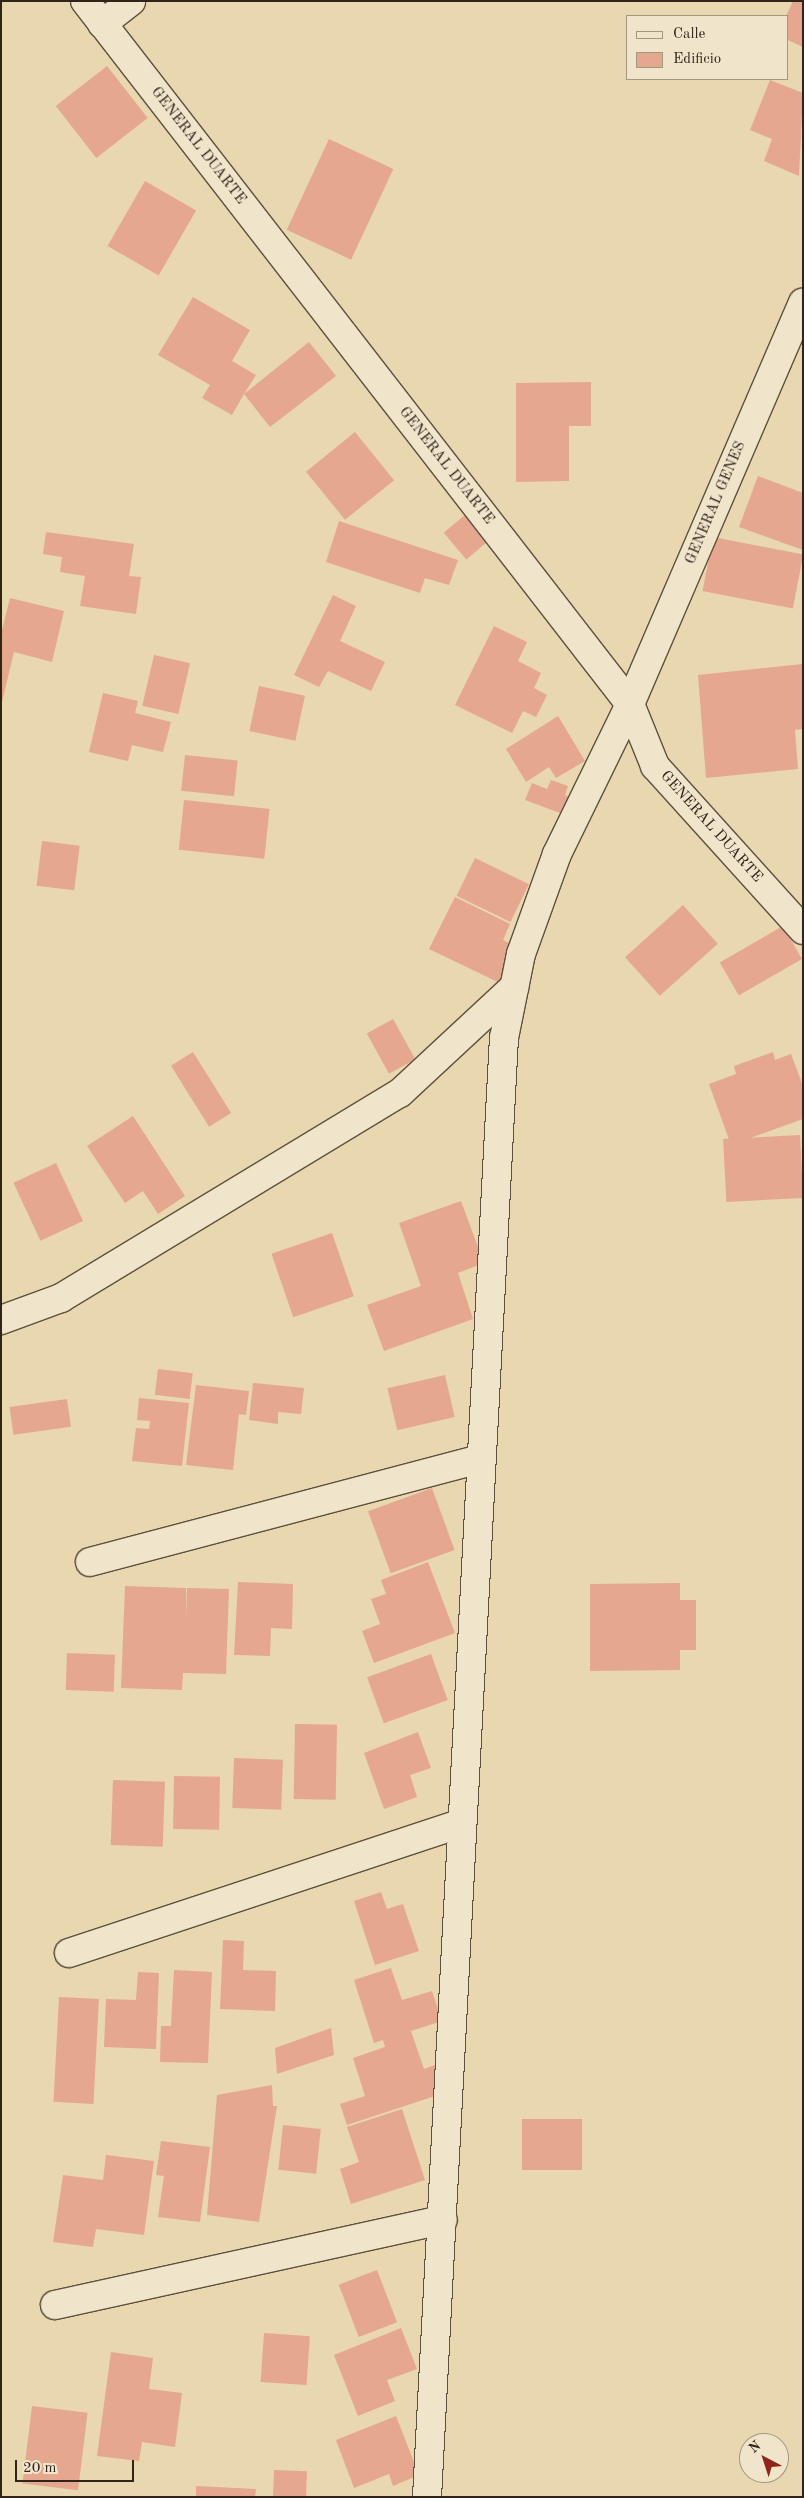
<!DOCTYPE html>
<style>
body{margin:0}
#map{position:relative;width:804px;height:2498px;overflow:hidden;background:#e8d7af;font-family:"Old Standard TT",serif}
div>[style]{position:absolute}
.building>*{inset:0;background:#e6a78f;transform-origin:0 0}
.roads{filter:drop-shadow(1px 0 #5d503f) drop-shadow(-1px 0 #5d503f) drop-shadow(0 1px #5d503f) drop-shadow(0 -1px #5d503f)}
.minor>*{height:28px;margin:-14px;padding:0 14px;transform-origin:14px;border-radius:14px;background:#f0e5cb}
span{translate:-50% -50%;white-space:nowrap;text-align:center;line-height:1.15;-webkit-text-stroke:4.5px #f0e5cb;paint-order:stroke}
.street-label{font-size:15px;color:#2f231a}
.frame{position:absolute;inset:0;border:2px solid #2f231a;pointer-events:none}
.legend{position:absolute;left:626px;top:15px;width:162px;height:65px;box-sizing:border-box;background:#f0e5cb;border:1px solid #a39784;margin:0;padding:6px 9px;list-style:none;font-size:15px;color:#2f231a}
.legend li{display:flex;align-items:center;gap:10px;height:25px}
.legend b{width:25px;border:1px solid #a39784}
.north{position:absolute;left:739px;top:2433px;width:50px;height:50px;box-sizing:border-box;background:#f0e5cb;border:1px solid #a39784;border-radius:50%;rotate:320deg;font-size:14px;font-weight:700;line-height:20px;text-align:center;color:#2f231a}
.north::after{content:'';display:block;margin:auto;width:18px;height:22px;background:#8f2418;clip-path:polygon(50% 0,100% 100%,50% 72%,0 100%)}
.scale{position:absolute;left:15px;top:2460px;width:119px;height:22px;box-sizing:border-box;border:2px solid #2f231a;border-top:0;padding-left:6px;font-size:15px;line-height:18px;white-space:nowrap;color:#2f231a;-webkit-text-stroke:4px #f0e5cb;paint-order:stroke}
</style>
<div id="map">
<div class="building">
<i style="clip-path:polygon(793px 1px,803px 1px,803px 47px,788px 40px,786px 16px)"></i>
<i style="left:107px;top:66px;width:66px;height:65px;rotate:52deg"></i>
<i style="clip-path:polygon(770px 80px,803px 93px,799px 176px,764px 161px,772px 139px,750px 130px)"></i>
<i style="left:329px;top:139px;width:71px;height:100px;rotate:25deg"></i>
<i style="left:145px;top:181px;width:59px;height:75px;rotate:30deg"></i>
<i style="clip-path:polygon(193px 297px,250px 330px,232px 361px,256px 375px,244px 394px,309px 342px,336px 376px,270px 427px,244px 394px,232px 415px,202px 398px,210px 385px,158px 355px)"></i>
<i style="clip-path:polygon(591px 382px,591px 426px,569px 426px,569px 481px,516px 482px,516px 383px)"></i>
<i style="left:355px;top:432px;width:62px;height:63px;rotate:51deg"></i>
<i style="clip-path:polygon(758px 476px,803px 493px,803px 550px,739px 527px)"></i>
<i style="left:466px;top:514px;width:35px;height:29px;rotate:50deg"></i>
<i style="clip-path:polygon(339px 521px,458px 560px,449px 585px,425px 578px,420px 593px,326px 562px)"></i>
<i style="clip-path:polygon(46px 532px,134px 544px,129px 576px,141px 577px,136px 614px,80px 606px,85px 576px,60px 572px,62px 557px,43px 554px)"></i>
<i style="left:713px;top:537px;width:92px;height:55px;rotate:11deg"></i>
<i style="clip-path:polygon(333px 595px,356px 606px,340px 641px,385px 662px,371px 691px,328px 671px,319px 687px,294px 675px)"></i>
<i style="clip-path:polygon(10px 598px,64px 611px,52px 662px,14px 652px,2px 702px,1px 634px)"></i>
<i style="clip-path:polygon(494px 626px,527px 642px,518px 661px,541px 673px,534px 688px,547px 695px,536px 717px,523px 711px,512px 733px,455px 705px)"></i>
<i style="left:154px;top:655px;width:37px;height:52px;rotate:13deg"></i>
<i style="clip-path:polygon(803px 664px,803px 729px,795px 730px,798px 769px,706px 778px,698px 675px)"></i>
<i style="left:259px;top:686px;width:47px;height:46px;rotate:12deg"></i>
<i style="clip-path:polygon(103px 693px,138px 701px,135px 713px,171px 722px,163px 752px,132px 745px,128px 761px,89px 752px)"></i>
<i style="clip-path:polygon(558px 716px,585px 761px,556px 778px,549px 767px,526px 782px,506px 749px)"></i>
<i style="left:185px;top:755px;width:53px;height:36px;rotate:6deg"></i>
<i style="clip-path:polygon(551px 780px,568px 786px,565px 795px,574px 799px,568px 816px,525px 800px,532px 783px,547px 789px)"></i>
<i style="left:184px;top:800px;width:86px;height:50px;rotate:6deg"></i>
<i style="left:42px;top:841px;width:38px;height:45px;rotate:7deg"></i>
<i style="left:475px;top:858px;width:60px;height:42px;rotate:26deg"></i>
<i style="clip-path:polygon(455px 897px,510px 924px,503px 940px,519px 948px,502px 984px,429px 949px)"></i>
<i style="left:683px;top:905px;width:52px;height:78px;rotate:48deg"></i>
<i style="left:783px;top:926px;width:38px;height:73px;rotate:60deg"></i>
<i style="left:393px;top:1019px;width:46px;height:30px;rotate:61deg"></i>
<i style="left:193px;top:1052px;width:72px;height:26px;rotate:58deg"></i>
<i style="clip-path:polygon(773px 1052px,775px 1060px,791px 1054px,803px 1086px,803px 1119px,731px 1145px,709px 1084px,736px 1074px,734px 1066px)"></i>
<i style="clip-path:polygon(133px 1116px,185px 1196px,158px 1214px,143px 1191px,125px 1203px,87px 1146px)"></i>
<i style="left:800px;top:1135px;width:63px;height:77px;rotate:87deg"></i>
<i style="left:56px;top:1163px;width:64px;height:47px;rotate:65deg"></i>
<i style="clip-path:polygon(461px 1201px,484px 1263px,458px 1273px,473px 1319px,384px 1351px,367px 1305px,421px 1286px,399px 1223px)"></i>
<i style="left:332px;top:1233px;width:67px;height:64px;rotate:71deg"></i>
<i style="left:158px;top:1369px;width:35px;height:26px;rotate:7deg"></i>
<i style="left:445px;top:1375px;width:43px;height:59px;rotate:77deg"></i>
<i style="clip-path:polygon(253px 1383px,304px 1388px,301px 1414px,278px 1412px,278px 1424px,249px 1420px)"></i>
<i style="clip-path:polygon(196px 1385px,249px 1391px,246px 1415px,239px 1414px,233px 1470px,186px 1465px)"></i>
<i style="clip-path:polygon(139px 1398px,189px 1403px,182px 1466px,132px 1461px,136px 1428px,149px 1429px,150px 1421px,137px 1420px)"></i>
<i style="left:67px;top:1399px;width:28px;height:58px;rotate:82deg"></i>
<i style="left:432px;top:1488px;width:66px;height:68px;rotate:70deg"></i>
<i style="clip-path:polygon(428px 1562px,455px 1633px,374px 1663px,362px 1631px,380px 1624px,371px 1599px,386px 1594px,381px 1580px)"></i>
<i style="clip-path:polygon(238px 1582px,293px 1584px,292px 1629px,271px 1628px,270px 1656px,234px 1655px)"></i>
<i style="clip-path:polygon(680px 1583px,680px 1600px,696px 1600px,696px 1650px,680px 1650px,680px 1670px,590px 1671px,590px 1584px)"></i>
<i style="clip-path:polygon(125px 1586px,186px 1588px,186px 1619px,187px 1588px,229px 1589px,226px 1674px,183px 1673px,182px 1690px,121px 1688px)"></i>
<i style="left:67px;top:1653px;width:48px;height:37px;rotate:2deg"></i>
<i style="left:431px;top:1654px;width:49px;height:68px;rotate:70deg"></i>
<i style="left:295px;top:1724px;width:42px;height:75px;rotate:1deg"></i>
<i style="clip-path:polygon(418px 1732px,431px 1768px,410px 1775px,417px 1797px,384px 1809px,364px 1753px)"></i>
<i style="left:234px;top:1758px;width:49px;height:50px;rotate:2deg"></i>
<i style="left:174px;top:1776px;width:46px;height:53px;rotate:1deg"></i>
<i style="left:113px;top:1780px;width:52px;height:65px;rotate:2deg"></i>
<i style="clip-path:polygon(381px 1892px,387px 1909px,403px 1904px,419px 1951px,375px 1965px,354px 1901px)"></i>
<i style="clip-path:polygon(223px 1940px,244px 1941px,243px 1970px,276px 1971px,275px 2011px,220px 2009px)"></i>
<i style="clip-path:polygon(391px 1968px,402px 2000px,432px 1991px,442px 2021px,411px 2031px,424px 2069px,435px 2065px,444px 2093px,347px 2125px,340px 2104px,365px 2096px,353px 2058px,385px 2047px,383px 2040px,374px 2043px,354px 1980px)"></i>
<i style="clip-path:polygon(174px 1970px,212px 1972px,208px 2063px,160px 2062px,161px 2026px,171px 2026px)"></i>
<i style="clip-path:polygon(138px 1972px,159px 1973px,156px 2049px,104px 2047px,106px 1999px,136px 2000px)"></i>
<i style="left:59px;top:1997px;width:40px;height:105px;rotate:3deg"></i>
<i style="clip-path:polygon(331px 2028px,334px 2055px,277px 2074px,275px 2048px)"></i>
<i style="clip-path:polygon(272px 2085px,273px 2106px,277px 2106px,259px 2222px,207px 2215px,217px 2095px)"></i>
<i style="clip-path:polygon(402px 2109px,425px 2180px,351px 2204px,340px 2169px,359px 2162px,347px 2127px)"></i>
<i style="left:522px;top:2119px;width:60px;height:51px"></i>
<i style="left:283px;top:2125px;width:38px;height:45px;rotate:6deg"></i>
<i style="clip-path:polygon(161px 2141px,210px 2147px,200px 2222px,158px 2217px,164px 2176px,156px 2175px)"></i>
<i style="clip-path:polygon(106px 2155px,154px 2161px,144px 2235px,96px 2229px,93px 2247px,53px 2242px,63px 2175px,103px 2180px)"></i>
<i style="left:377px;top:2270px;width:56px;height:41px;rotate:69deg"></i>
<i style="clip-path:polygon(401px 2328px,417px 2369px,387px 2380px,395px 2401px,358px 2416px,334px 2355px)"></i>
<i style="left:264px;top:2333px;width:46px;height:49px;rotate:4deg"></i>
<i style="clip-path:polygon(111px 2352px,153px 2358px,149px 2389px,182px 2393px,175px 2447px,142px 2442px,139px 2461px,97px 2456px)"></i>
<i style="left:32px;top:2406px;width:56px;height:78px;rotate:7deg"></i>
<i style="clip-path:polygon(396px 2416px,419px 2475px,393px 2486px,389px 2474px,354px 2488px,336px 2440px)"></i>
<i style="left:274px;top:2470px;width:33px;height:27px;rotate:2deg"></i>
<i style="clip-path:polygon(196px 2486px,256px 2489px,255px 2497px,196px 2497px)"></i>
</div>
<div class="roads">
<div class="minor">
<i style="left:85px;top:1px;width:890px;rotate:52.22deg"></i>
<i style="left:630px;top:704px;width:67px;rotate:68deg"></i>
<i style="left:655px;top:766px;width:221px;rotate:47.9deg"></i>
<i style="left:102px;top:24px;width:37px;rotate:-38deg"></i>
<i style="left:1px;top:1320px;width:64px;rotate:-20.1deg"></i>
<i style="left:61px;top:1298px;width:396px;rotate:-31.2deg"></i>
<i style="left:400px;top:1093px;width:156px;rotate:-42.9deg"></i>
<i style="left:90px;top:1562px;width:403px;rotate:-14.8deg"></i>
<i style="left:69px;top:1953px;width:412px;rotate:-18.3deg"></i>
<i style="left:55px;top:2305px;width:397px;rotate:-12.4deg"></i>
<i style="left:427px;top:2497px;width:1461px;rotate:-86.98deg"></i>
<i style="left:504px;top:1038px;width:86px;rotate:-78.6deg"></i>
<i style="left:521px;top:954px;width:106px;rotate:-70.2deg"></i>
<i style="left:557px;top:854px;width:167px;rotate:-64deg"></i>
<i style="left:630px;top:704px;width:437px;rotate:-66.7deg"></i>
</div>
</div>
<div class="street-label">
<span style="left:198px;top:146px;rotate:52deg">GENERAL DUARTE</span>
<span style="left:446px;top:466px;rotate:52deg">GENERAL DUARTE</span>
<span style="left:716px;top:503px;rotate:-67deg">GENERAL GENES</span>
<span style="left:711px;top:827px;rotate:48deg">GENERAL DUARTE</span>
</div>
<div class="frame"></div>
<ul class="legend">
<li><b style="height:6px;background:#f0e5cb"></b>Calle</li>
<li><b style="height:14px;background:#e6a78f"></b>Edificio</li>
</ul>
<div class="north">N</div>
<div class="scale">20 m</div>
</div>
